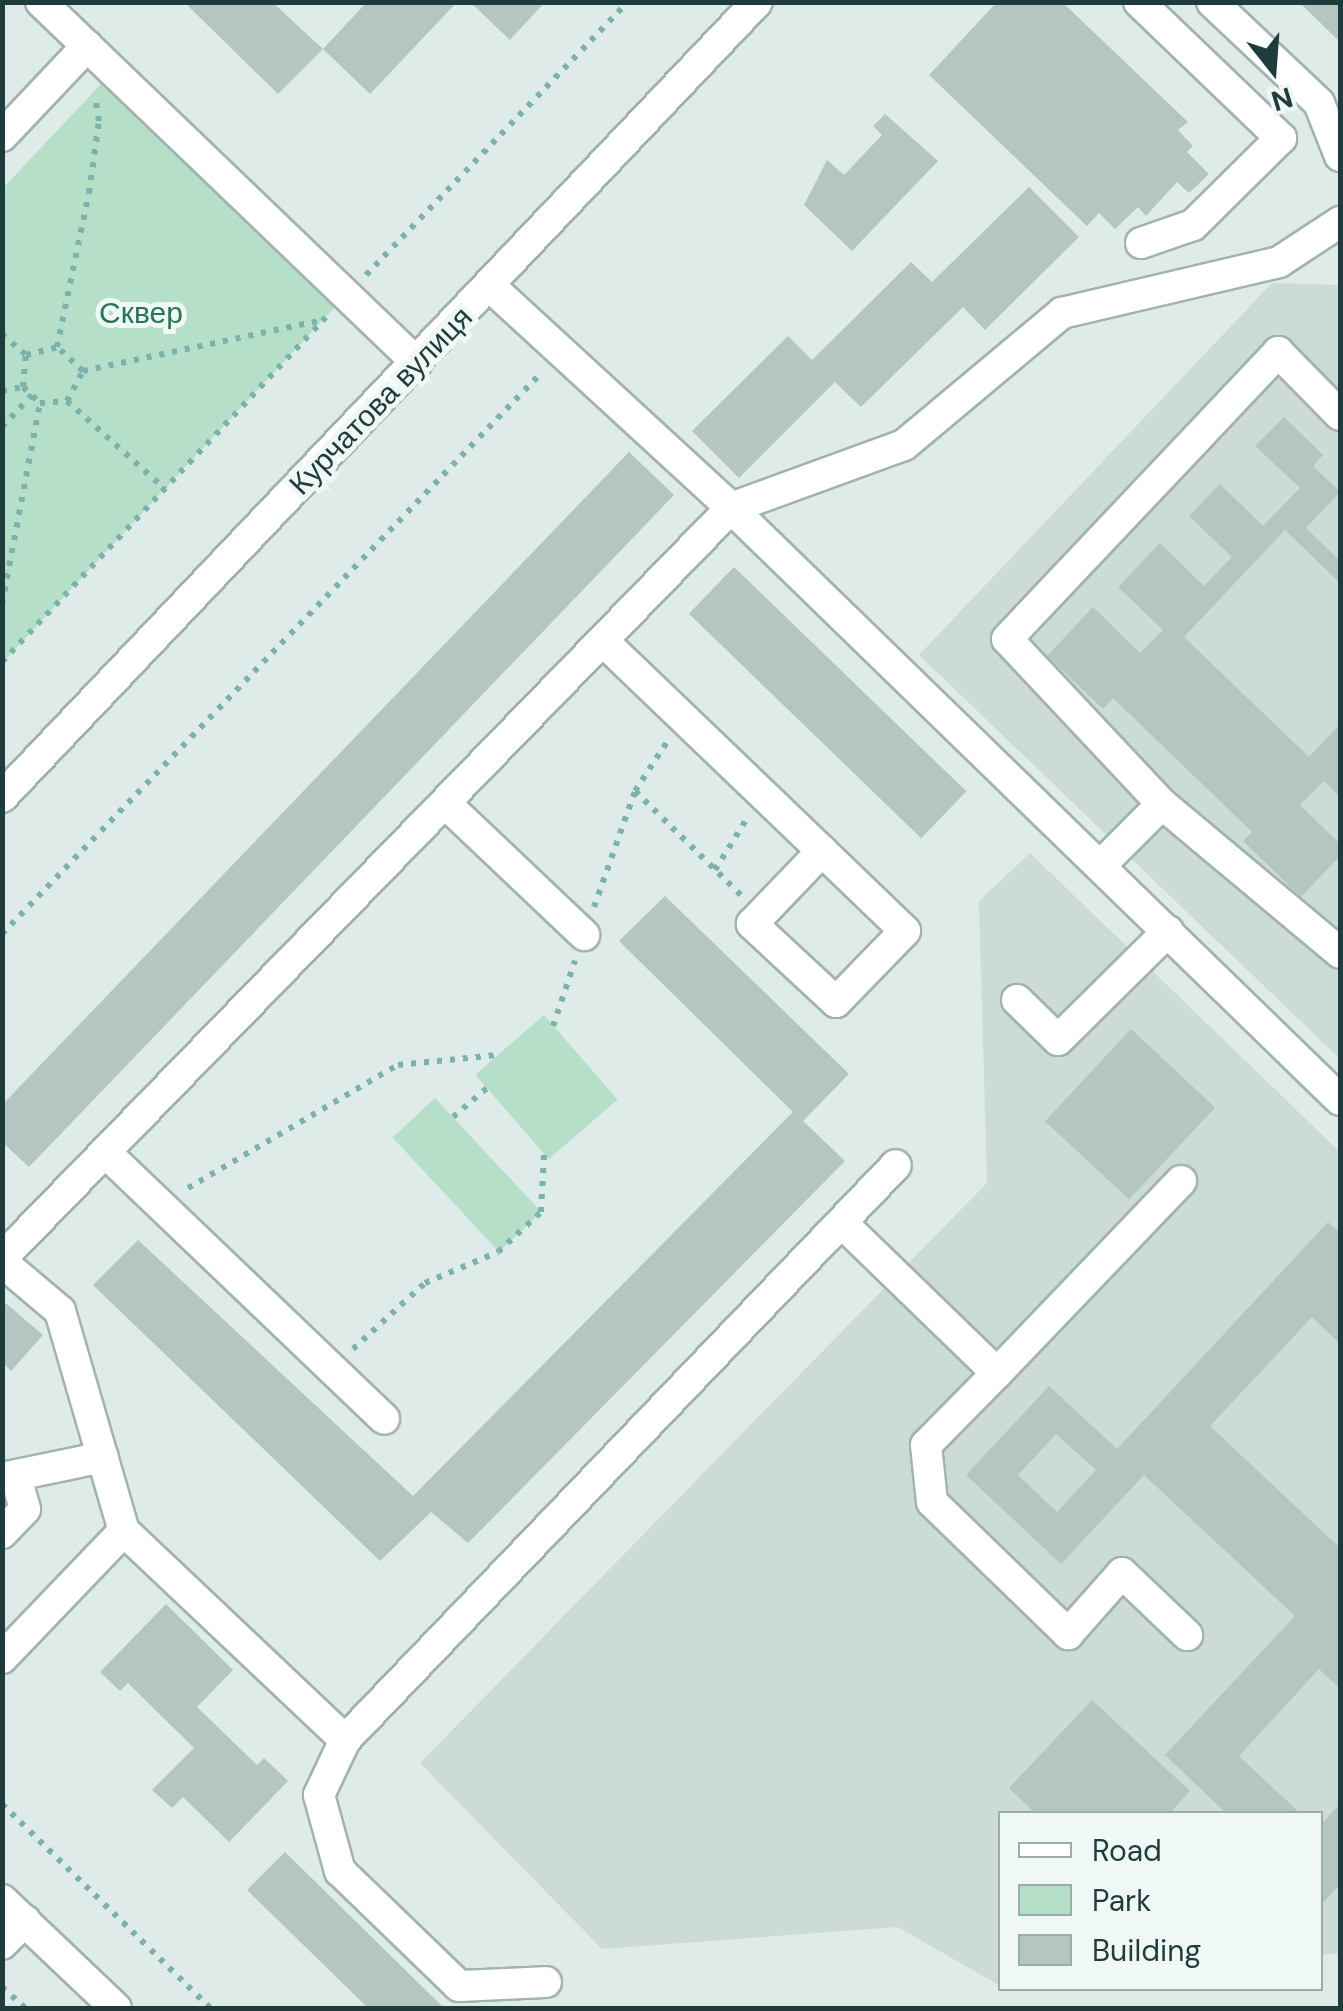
<!DOCTYPE html>
<meta charset="utf-8">
<style>
body{margin:0}
#map{position:relative;width:1343px;height:2011px;overflow:hidden;background:#deebe8;font-family:"DM Sans",sans-serif}
div>[style]{position:absolute}
.built>*{inset:0;background:#ccdbd7}
.green>*{inset:0;background:#b5dfc9;transform-origin:0 0}
.building>*{inset:0;background:#b3c6c2;transform-origin:0 0}
.path>*{height:6px;margin-top:-3px;transform-origin:0;background:repeating-linear-gradient(90deg,#7cb2ac 0 5px,transparent 0 13px)}
.roads{filter:drop-shadow(2px 0 #a1b3b1) drop-shadow(-2px 0 #a1b3b1) drop-shadow(0 2px #a1b3b1) drop-shadow(0 -2px #a1b3b1)}
.minor>*{height:30px;margin:-15px;padding:0 15px;transform-origin:15px;border-radius:15px;background:#fff}
span{translate:-50% -50%;white-space:nowrap;text-align:center;line-height:1.15;-webkit-text-stroke:10px #eff8f5;paint-order:stroke}
.park-label{font-size:30px;color:#257656}
.street-label{font-size:30px;color:#1e3c3b}
.frame{position:absolute;inset:0;border:5px solid #1e3c3b;pointer-events:none}
.legend{position:absolute;left:998px;top:1811px;width:325px;height:180px;box-sizing:border-box;background:#eff8f5;border:2px solid #9badab;margin:0;padding:12px 18px;list-style:none;font-size:30px;color:#1e3c3b}
.legend li{display:flex;align-items:center;gap:20px;height:50px}
.legend b{width:50px;border:2px solid #9badab}
.north{position:absolute;left:1223px;top:20px;width:100px;height:100px;-webkit-text-stroke:8px #eff8f5;paint-order:stroke;rotate:163deg;font-size:28px;font-weight:700;line-height:40px;text-align:center;color:#1e3c3b}
.north::after{content:'';display:block;margin:auto;width:35px;height:45px;background:#1e3c3b;clip-path:polygon(50% 0,100% 100%,50% 72%,0 100%)}
</style>
<div id="map">
<div class="built">
<i style="clip-path:polygon(1272px 283px,1340px 285px,1340px 1059px,919px 655px)"></i>
<i style="clip-path:polygon(1030px 853px,1340px 1152px,1340px 1953px,1321px 1955px,1320px 1814px,1001px 1814px,1000px 1986px,898px 1927px,602px 1949px,420px 1763px,987px 1183px,979px 901px)"></i>
</div>
<div class="green">
<i style="clip-path:polygon(102px 83px,336px 306px,3px 662px,3px 188px)"></i>
<i style="left:544px;top:1015px;width:112px;height:91px;rotate:49deg"></i>
<i style="left:435px;top:1098px;width:156px;height:58px;rotate:47deg"></i>
</div>
<div class="building">
<i style="clip-path:polygon(184px 2px,272px 2px,323px 49px,278px 94px)"></i>
<i style="clip-path:polygon(367px 2px,457px 2px,370px 94px,323px 49px)"></i>
<i style="clip-path:polygon(470px 2px,545px 2px,510px 40px)"></i>
<i style="clip-path:polygon(997px 2px,1062px 2px,1188px 122px,1178px 130px,1193px 146px,1187px 152px,1209px 174px,1189px 193px,1177px 182px,1146px 216px,1138px 207px,1115px 229px,1099px 213px,1087px 226px,929px 75px)"></i>
<i style="clip-path:polygon(1299px 2px,1340px 2px,1340px 42px)"></i>
<i style="clip-path:polygon(885px 114px,938px 161px,852px 251px,804px 205px,827px 160px,844px 175px,882px 135px,873px 126px)"></i>
<i style="clip-path:polygon(1029px 187px,1079px 237px,985px 330px,963px 307px,861px 407px,835px 382px,739px 478px,692px 431px,788px 336px,812px 360px,911px 262px,932px 282px)"></i>
<i style="clip-path:polygon(1284px 417px,1323px 455px,1313px 466px,1340px 492px,1306px 528px,1340px 561px,1340px 583px,1285px 530px,1184px 637px,1309px 757px,1340px 724px,1340px 797px,1324px 781px,1300px 805px,1340px 844px,1340px 856px,1301px 897px,1243px 841px,1252px 832px,1113px 698px,1103px 709px,1047px 656px,1093px 607px,1140px 653px,1163px 630px,1118px 587px,1160px 543px,1204px 586px,1232px 557px,1189px 516px,1220px 484px,1263px 526px,1300px 488px,1255px 446px)"></i>
<i style="clip-path:polygon(629px 452px,674px 495px,29px 1167px,2px 1142px,2px 1105px)"></i>
<i style="left:734px;top:567px;width:323px;height:65px;rotate:44deg"></i>
<i style="clip-path:polygon(665px 896px,849px 1074px,803px 1121px,845px 1161px,468px 1543px,431px 1512px,380px 1561px,93px 1285px,138px 1240px,413px 1496px,793px 1112px,619px 941px)"></i>
<i style="left:1131px;top:1029px;width:115px;height:126px;rotate:43deg"></i>
<i style="clip-path:polygon(evenodd,1328px 1222px,1340px 1233px,1340px 1344px,1312px 1317px,1210px 1426px,1340px 1548px,1340px 1689px,1319px 1669px,1239px 1756px,1301px 1814px,1227px 1814px,1165px 1755px,1295px 1616px,1144px 1475px,1061px 1564px,966px 1475px,1049px 1386px,1117px 1449px,1328px 1222px,1056px 1434px,1096px 1470px,1057px 1512px,1018px 1475px,1056px 1434px)"></i>
<i style="clip-path:polygon(2px 1300px,43px 1335px,11px 1371px,2px 1362px)"></i>
<i style="clip-path:polygon(166px 1604px,233px 1670px,197px 1707px,257px 1765px,264px 1758px,288px 1781px,229px 1842px,183px 1797px,172px 1808px,152px 1790px,194px 1748px,128px 1683px,120px 1691px,100px 1672px)"></i>
<i style="clip-path:polygon(1092px 1700px,1190px 1791px,1169px 1814px,1036px 1814px,1009px 1788px)"></i>
<i style="clip-path:polygon(1340px 1804px,1340px 1884px,1323px 1903px,1320px 1825px)"></i>
<i style="clip-path:polygon(285px 1852px,444px 2008px,368px 2008px,247px 1890px)"></i>
</div>
<div class="path">
<i style="left:366px;top:275px;width:378px;rotate:-46.2deg"></i>
<i style="left:2px;top:334px;width:32px;rotate:41deg"></i>
<i style="left:26px;top:355px;width:32px;rotate:-14deg"></i>
<i style="left:83px;top:371px;width:35px;rotate:-137deg"></i>
<i style="left:57px;top:347px;width:157px;rotate:-78.3deg"></i>
<i style="left:89px;top:193px;width:73px;rotate:-82.1deg"></i>
<i style="left:99px;top:121px;width:24px;rotate:-99deg"></i>
<i style="left:23px;top:387px;width:32px;rotate:-85deg"></i>
<i style="left:2px;top:391px;width:21px;rotate:-11deg"></i>
<i style="left:23px;top:387px;width:23px;rotate:43deg"></i>
<i style="left:40px;top:403px;width:27px;rotate:-4deg"></i>
<i style="left:67px;top:401px;width:34px;rotate:-62deg"></i>
<i style="left:83px;top:371px;width:245px;rotate:-12deg"></i>
<i style="left:67px;top:401px;width:132px;rotate:41.9deg"></i>
<i style="left:2px;top:427px;width:44px;rotate:-46.8deg"></i>
<i style="left:2px;top:604px;width:205px;rotate:-79.3deg"></i>
<i style="left:2px;top:662px;width:473px;rotate:-46.8deg"></i>
<i style="left:635px;top:791px;width:59px;rotate:-56.9deg"></i>
<i style="left:715px;top:870px;width:59px;rotate:-58.2deg"></i>
<i style="left:594px;top:907px;width:123px;rotate:-70.5deg"></i>
<i style="left:635px;top:791px;width:150px;rotate:44.5deg"></i>
<i style="left:2px;top:934px;width:779px;rotate:-46.14deg"></i>
<i style="left:553px;top:1026px;width:69px;rotate:-71.3deg"></i>
<i style="left:453px;top:1117px;width:45px;rotate:-40.5deg"></i>
<i style="left:188px;top:1188px;width:243px;rotate:-30.4deg"></i>
<i style="left:398px;top:1065px;width:100px;rotate:-5.7deg"></i>
<i style="left:353px;top:1349px;width:98px;rotate:-42.5deg"></i>
<i style="left:425px;top:1283px;width:79px;rotate:-23deg"></i>
<i style="left:498px;top:1252px;width:59px;rotate:-42.9deg"></i>
<i style="left:541px;top:1212px;width:58px;rotate:-87deg"></i>
<i style="left:2px;top:1804px;width:291px;rotate:44.4deg"></i>
<i style="left:2px;top:1987px;width:31px;rotate:42deg"></i>
</div>
<div class="roads">
<div class="minor">
<i style="left:41px;top:2px;width:521px;rotate:43.83deg"></i>
<i style="left:1139px;top:2px;width:197px;rotate:43.8deg"></i>
<i style="left:1281px;top:138px;width:124px;rotate:135.3deg"></i>
<i style="left:1193px;top:225px;width:55px;rotate:160.9deg"></i>
<i style="left:1212px;top:2px;width:147px;rotate:43.3deg"></i>
<i style="left:1319px;top:103px;width:57px;rotate:68.4deg"></i>
<i style="left:2px;top:136px;width:124px;rotate:-46.6deg"></i>
<i style="left:491px;top:287px;width:326px;rotate:42.6deg"></i>
<i style="left:731px;top:508px;width:849px;rotate:44.19deg"></i>
<i style="left:603px;top:641px;width:303px;rotate:43.8deg"></i>
<i style="left:822px;top:851px;width:115px;rotate:43.9deg"></i>
<i style="left:905px;top:931px;width:99px;rotate:134.2deg"></i>
<i style="left:836px;top:1002px;width:115px;rotate:-137.1deg"></i>
<i style="left:752px;top:924px;width:101px;rotate:-46.2deg"></i>
<i style="left:2px;top:797px;width:1096px;rotate:-46.48deg"></i>
<i style="left:445px;top:803px;width:192px;rotate:43.5deg"></i>
<i style="left:1162px;top:804px;width:226px;rotate:-133.2deg"></i>
<i style="left:1007px;top:639px;width:395px;rotate:-46.6deg"></i>
<i style="left:1278px;top:352px;width:88px;rotate:45.5deg"></i>
<i style="left:1101px;top:865px;width:86px;rotate:-45deg"></i>
<i style="left:1162px;top:804px;width:232px;rotate:39.9deg"></i>
<i style="left:1017px;top:1000px;width:57px;rotate:44.3deg"></i>
<i style="left:1058px;top:1040px;width:155px;rotate:-44.7deg"></i>
<i style="left:105px;top:1152px;width:386px;rotate:43.7deg"></i>
<i style="left:842px;top:1223px;width:216px;rotate:44.1deg"></i>
<i style="left:997px;top:1373px;width:101px;rotate:134.6deg"></i>
<i style="left:926px;top:1445px;width:57px;rotate:84deg"></i>
<i style="left:932px;top:1502px;width:190px;rotate:44.1deg"></i>
<i style="left:1068px;top:1634px;width:81px;rotate:-48.5deg"></i>
<i style="left:1122px;top:1573px;width:90px;rotate:43.6deg"></i>
<i style="left:2px;top:1258px;width:1046px;rotate:-45.81deg"></i>
<i style="left:731px;top:508px;width:184px;rotate:-20deg"></i>
<i style="left:904px;top:445px;width:206px;rotate:-39.9deg"></i>
<i style="left:1062px;top:313px;width:223px;rotate:-13.2deg"></i>
<i style="left:1279px;top:262px;width:73px;rotate:-33.3deg"></i>
<i style="left:2px;top:1262px;width:76px;rotate:40.2deg"></i>
<i style="left:60px;top:1311px;width:229px;rotate:73.8deg"></i>
<i style="left:124px;top:1531px;width:304px;rotate:43.4deg"></i>
<i style="left:345px;top:1740px;width:61px;rotate:115.3deg"></i>
<i style="left:319px;top:1795px;width:79px;rotate:74.6deg"></i>
<i style="left:340px;top:1871px;width:165px;rotate:44deg"></i>
<i style="left:459px;top:1986px;width:87px;rotate:-2.6deg"></i>
<i style="left:997px;top:1373px;width:266px;rotate:-46.2deg"></i>
<i style="left:2px;top:1478px;width:103px;rotate:-11.7deg"></i>
<i style="left:2px;top:1533px;width:33px;rotate:-46deg"></i>
<i style="left:25px;top:1509px;width:32px;rotate:-106deg"></i>
<i style="left:2px;top:1658px;width:176px;rotate:-46.2deg"></i>
<i style="left:345px;top:1740px;width:796px;rotate:-46.22deg"></i>
<i style="left:2px;top:1900px;width:157px;rotate:43.5deg"></i>
<i style="left:2px;top:1944px;width:33px;rotate:-45deg"></i>
</div>
</div>
<div class="park-label">
<span style="left:141px;top:313px">Сквер</span>
</div>
<div class="street-label">
<span style="left:381px;top:401px;rotate:-46deg">Курчатова вулиця</span>
</div>
<div class="frame"></div>
<ul class="legend">
<li><b style="height:12px;background:#fff"></b>Road</li>
<li><b style="height:28px;background:#b5dfc9"></b>Park</li>
<li><b style="height:28px;background:#b3c6c2"></b>Building</li>
</ul>
<div class="north">N</div>
</div>
